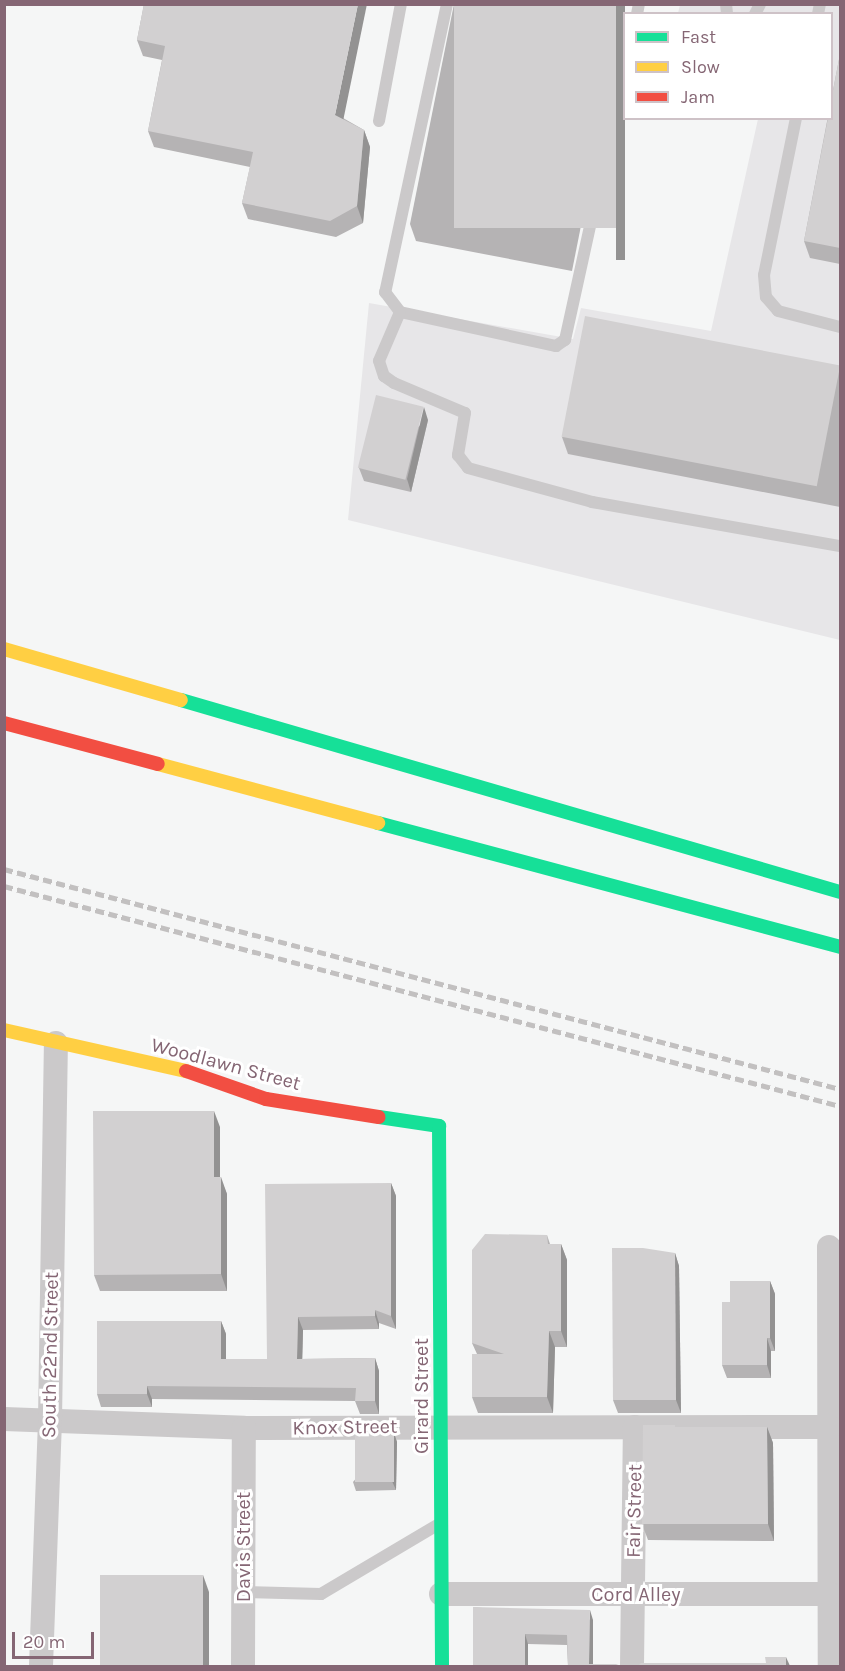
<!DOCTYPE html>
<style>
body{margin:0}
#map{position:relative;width:845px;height:1671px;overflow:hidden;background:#f5f6f6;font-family:Karla,sans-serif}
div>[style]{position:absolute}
.built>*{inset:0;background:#e7e6e8}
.lane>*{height:12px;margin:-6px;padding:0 6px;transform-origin:6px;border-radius:6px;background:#cbc9ca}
.street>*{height:24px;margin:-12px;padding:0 12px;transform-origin:12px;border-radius:12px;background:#cbc9ca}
.fast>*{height:14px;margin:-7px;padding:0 7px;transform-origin:7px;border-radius:7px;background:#16e098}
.slow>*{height:14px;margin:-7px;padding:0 7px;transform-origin:7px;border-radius:7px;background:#ffcf43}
.jam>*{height:14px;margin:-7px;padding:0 7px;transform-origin:7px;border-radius:7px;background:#f24e42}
.rail>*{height:4.5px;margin-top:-2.25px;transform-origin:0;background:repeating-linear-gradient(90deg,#c2c0c0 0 9px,transparent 0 13.5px)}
.wall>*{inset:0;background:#b5b3b4}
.shaded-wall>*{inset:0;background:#939292;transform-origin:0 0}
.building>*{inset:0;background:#d2d0d1;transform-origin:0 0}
span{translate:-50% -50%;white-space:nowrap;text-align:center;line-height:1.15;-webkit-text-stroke:6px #fff;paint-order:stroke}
.street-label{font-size:20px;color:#856674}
.frame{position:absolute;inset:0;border:6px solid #856674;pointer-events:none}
.legend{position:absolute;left:623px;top:12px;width:210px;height:108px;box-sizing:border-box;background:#fff;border:2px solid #cec2c7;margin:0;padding:8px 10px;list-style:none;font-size:18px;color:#856674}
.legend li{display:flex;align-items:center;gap:12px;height:30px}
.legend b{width:30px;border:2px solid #cec2c7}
.scale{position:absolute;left:12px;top:1632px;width:82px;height:27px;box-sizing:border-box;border:3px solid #856674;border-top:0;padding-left:8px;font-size:18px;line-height:21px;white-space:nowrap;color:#856674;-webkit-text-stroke:4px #fff;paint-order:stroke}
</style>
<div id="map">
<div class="built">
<i style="clip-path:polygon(680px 5px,840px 5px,840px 640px,348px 520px,369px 303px,573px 339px,581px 308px,711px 331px,758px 119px,832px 118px,832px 14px,678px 13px)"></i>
</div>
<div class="lane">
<i style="left:447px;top:4px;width:295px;rotate:102.1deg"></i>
<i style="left:385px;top:292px;width:25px;rotate:53deg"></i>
<i style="left:400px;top:312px;width:160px;rotate:12.3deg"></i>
<i style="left:556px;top:346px;width:11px;rotate:-34deg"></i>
<i style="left:565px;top:340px;width:274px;rotate:-77.6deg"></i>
<i style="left:726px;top:4px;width:10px;rotate:84deg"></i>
<i style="left:637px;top:14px;width:10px;rotate:-79deg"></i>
<i style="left:755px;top:14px;width:11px;rotate:-63deg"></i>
<i style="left:818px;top:14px;width:10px;rotate:-79deg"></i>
<i style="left:796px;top:118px;width:160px;rotate:101.5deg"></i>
<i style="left:764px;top:275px;width:22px;rotate:85deg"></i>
<i style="left:766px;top:297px;width:18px;rotate:49deg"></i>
<i style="left:778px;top:311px;width:64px;rotate:14.5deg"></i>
<i style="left:379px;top:121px;width:119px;rotate:-79.4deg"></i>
<i style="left:400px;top:312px;width:53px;rotate:113.2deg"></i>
<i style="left:379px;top:361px;width:16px;rotate:72deg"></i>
<i style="left:384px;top:376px;width:12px;rotate:35deg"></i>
<i style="left:394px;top:383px;width:77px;rotate:22.9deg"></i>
<i style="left:465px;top:413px;width:43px;rotate:99.5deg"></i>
<i style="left:458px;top:455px;width:16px;rotate:52deg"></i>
<i style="left:468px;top:468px;width:129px;rotate:15.3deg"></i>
<i style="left:592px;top:502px;width:252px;rotate:10.1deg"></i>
<i style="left:243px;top:1592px;width:78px;rotate:1.5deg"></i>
<i style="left:321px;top:1594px;width:135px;rotate:-30.7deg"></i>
</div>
<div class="street">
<i style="left:829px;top:1247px;width:419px;rotate:89.9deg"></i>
<i style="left:4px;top:1419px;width:240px;rotate:2.1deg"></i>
<i style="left:244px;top:1428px;width:586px;rotate:-0.1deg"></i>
<i style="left:441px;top:1594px;width:389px"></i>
<i style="left:41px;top:1666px;width:246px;rotate:-87.9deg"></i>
<i style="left:50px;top:1420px;width:377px;rotate:-89.1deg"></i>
<i style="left:243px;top:1666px;width:238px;rotate:-89.8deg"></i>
<i style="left:632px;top:1666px;width:239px;rotate:-89.3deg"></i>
</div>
<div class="fast">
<i style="left:181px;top:700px;width:686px;rotate:16.24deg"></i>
<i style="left:378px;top:823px;width:478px;rotate:15deg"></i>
<i style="left:379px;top:1117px;width:61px;rotate:8.5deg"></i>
<i style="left:439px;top:1126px;width:540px;rotate:89.68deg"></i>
</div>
<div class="slow">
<i style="left:4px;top:649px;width:184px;rotate:16.1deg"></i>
<i style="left:158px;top:764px;width:228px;rotate:15deg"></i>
<i style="left:4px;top:1030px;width:187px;rotate:12.7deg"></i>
</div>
<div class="jam">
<i style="left:4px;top:723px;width:159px;rotate:14.9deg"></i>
<i style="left:186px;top:1071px;width:85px;rotate:19.3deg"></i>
<i style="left:266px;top:1099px;width:114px;rotate:9.1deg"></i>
</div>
<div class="rail">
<i style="left:4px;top:869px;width:864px;rotate:14.74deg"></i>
<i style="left:4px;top:886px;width:864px;rotate:14.74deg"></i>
</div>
<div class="wall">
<i style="clip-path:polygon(144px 4px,364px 130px,370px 147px,363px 223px,336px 237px,248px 219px,242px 203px,250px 167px,154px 147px,148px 131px,162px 60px,143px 56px,137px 40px)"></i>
<i style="clip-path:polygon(454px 4px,625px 4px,572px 271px,416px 241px,410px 224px)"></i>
<i style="clip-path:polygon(840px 54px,840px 264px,810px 258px,804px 241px)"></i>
<i style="clip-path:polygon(840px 367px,840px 507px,568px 454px,562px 437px)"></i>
<i style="clip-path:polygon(428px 420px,411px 492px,364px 481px,359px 468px)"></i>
<i style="clip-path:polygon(220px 1127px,220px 1177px,227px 1194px,227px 1291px,100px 1291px,94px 1275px)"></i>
<i style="clip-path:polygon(391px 1183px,396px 1196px,396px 1329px,379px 1323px,379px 1329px,303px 1330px,302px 1359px,375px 1358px,379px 1371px,379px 1414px,360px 1414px,355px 1401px,152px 1399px,152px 1407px,101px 1407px,97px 1394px,221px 1321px,226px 1334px,226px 1359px,267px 1359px)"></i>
<i style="clip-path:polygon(547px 1235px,550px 1244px,561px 1244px,567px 1260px,567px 1347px,555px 1347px,553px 1413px,478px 1413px,472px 1397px,477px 1354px,472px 1343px)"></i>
<i style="clip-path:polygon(675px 1253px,679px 1266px,681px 1413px,618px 1413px,613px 1400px)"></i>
<i style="clip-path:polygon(770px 1281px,775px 1294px,775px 1351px,771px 1351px,771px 1378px,727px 1378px,722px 1365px,730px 1302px)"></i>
<i style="clip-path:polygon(767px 1427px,773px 1443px,774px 1541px,648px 1540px,642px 1524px)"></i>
<i style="clip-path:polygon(394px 1433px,397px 1442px,396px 1490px,356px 1491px,353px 1482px)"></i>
<i style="clip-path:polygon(473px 1607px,593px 1620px,593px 1664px,568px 1666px,567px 1645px,528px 1644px,528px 1666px,473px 1666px)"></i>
</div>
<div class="shaded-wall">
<i style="clip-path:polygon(358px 4px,367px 4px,341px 131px,335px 115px)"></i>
<i style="left:616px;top:4px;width:9px;height:256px"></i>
<i style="clip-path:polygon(364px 130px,370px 147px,363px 223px,357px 206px)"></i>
<i style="clip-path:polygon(424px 407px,428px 420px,411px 492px,407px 479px)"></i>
<i style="clip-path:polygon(214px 1111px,220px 1127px,220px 1194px,214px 1177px)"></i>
<i style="clip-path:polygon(221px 1177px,227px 1194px,227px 1291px,221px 1274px)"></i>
<i style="clip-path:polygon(391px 1183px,396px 1196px,396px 1329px,391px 1316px)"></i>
<i style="clip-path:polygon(561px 1244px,567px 1260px,567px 1347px,561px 1331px)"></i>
<i style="clip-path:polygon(675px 1253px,679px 1266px,681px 1413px,676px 1400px)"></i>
<i style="clip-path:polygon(770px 1281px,775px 1294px,775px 1351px,770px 1338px)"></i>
<i style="clip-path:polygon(375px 1310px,379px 1323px,379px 1329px,375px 1316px)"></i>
<i style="clip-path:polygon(298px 1317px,303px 1330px,302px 1372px,297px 1359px)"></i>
<i style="clip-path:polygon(221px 1321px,226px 1334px,226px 1372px,221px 1359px)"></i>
<i style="clip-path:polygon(549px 1331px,555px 1347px,553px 1413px,547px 1397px)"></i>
<i style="clip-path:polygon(767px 1338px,771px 1351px,771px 1378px,767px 1365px)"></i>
<i style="clip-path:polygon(375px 1358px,379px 1371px,379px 1414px,375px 1401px)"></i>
<i style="clip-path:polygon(147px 1386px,152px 1399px,152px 1407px,147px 1394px)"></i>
<i style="clip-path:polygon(767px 1427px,773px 1443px,774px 1541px,768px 1524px)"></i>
<i style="clip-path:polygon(394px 1433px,397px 1442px,396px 1490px,392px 1481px)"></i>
<i style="clip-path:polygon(203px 1575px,209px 1592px,209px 1666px,203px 1666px)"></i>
<i style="clip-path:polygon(590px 1610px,593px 1620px,593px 1666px,589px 1664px)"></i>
<i style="clip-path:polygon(525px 1634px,528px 1644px,528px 1666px,525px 1666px)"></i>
<i style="clip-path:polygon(786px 1657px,790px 1666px,786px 1666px)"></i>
</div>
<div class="building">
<i style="clip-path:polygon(144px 4px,358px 4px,335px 115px,364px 130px,357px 206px,330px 221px,242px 203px,253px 152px,148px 131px,165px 46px,137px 40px)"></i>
<i style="left:454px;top:4px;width:162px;height:224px"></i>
<i style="clip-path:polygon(840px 54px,840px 248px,804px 241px,828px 118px,831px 118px,831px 101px)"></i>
<i style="left:585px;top:316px;width:260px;height:123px;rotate:11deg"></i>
<i style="left:376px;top:395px;width:49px;height:75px;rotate:14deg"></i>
<i style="clip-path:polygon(93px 1111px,214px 1111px,214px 1177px,221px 1177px,221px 1274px,94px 1275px)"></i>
<i style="clip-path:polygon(391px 1183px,391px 1316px,375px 1310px,375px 1316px,298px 1317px,297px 1359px,375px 1358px,375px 1401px,355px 1401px,356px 1388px,147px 1386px,147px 1394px,97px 1394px,97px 1321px,221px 1321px,221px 1359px,267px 1359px,265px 1184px)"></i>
<i style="clip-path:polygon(485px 1234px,547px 1235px,548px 1244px,561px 1244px,561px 1331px,549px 1331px,547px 1397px,472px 1397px,472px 1354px,504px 1354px,472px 1343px,472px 1250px)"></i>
<i style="clip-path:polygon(612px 1248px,643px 1248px,675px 1253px,676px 1400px,613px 1400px)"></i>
<i style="clip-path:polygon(730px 1281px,770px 1281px,770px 1338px,767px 1338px,767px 1365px,722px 1365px,722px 1302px,730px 1302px)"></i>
<i style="clip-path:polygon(643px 1425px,675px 1425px,675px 1427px,767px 1427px,768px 1524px,642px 1524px)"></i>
<i style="left:355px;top:1433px;width:39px;height:49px"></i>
<i style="left:100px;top:1575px;width:103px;height:91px"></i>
<i style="clip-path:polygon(473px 1607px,590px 1610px,589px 1664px,616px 1664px,621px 1666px,568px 1666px,567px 1635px,525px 1634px,525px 1666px,473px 1666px)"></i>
<i style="clip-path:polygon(765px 1657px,786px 1657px,786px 1666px,638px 1666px,641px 1663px,766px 1663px)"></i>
</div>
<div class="street-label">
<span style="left:226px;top:1064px;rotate:15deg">Woodlawn Street</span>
<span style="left:50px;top:1355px;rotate:-89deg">South 22nd Street</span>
<span style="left:421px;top:1396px;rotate:-90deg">Girard Street</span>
<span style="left:345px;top:1427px;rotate:-1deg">Knox Street</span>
<span style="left:634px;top:1511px;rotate:-89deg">Fair Street</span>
<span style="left:243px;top:1547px;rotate:-90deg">Davis Street</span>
<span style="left:636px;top:1594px">Cord Alley</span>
</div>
<div class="frame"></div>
<ul class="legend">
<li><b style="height:8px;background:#16e098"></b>Fast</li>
<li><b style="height:8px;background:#ffcf43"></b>Slow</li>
<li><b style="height:8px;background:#f24e42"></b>Jam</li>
</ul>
<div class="scale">20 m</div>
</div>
